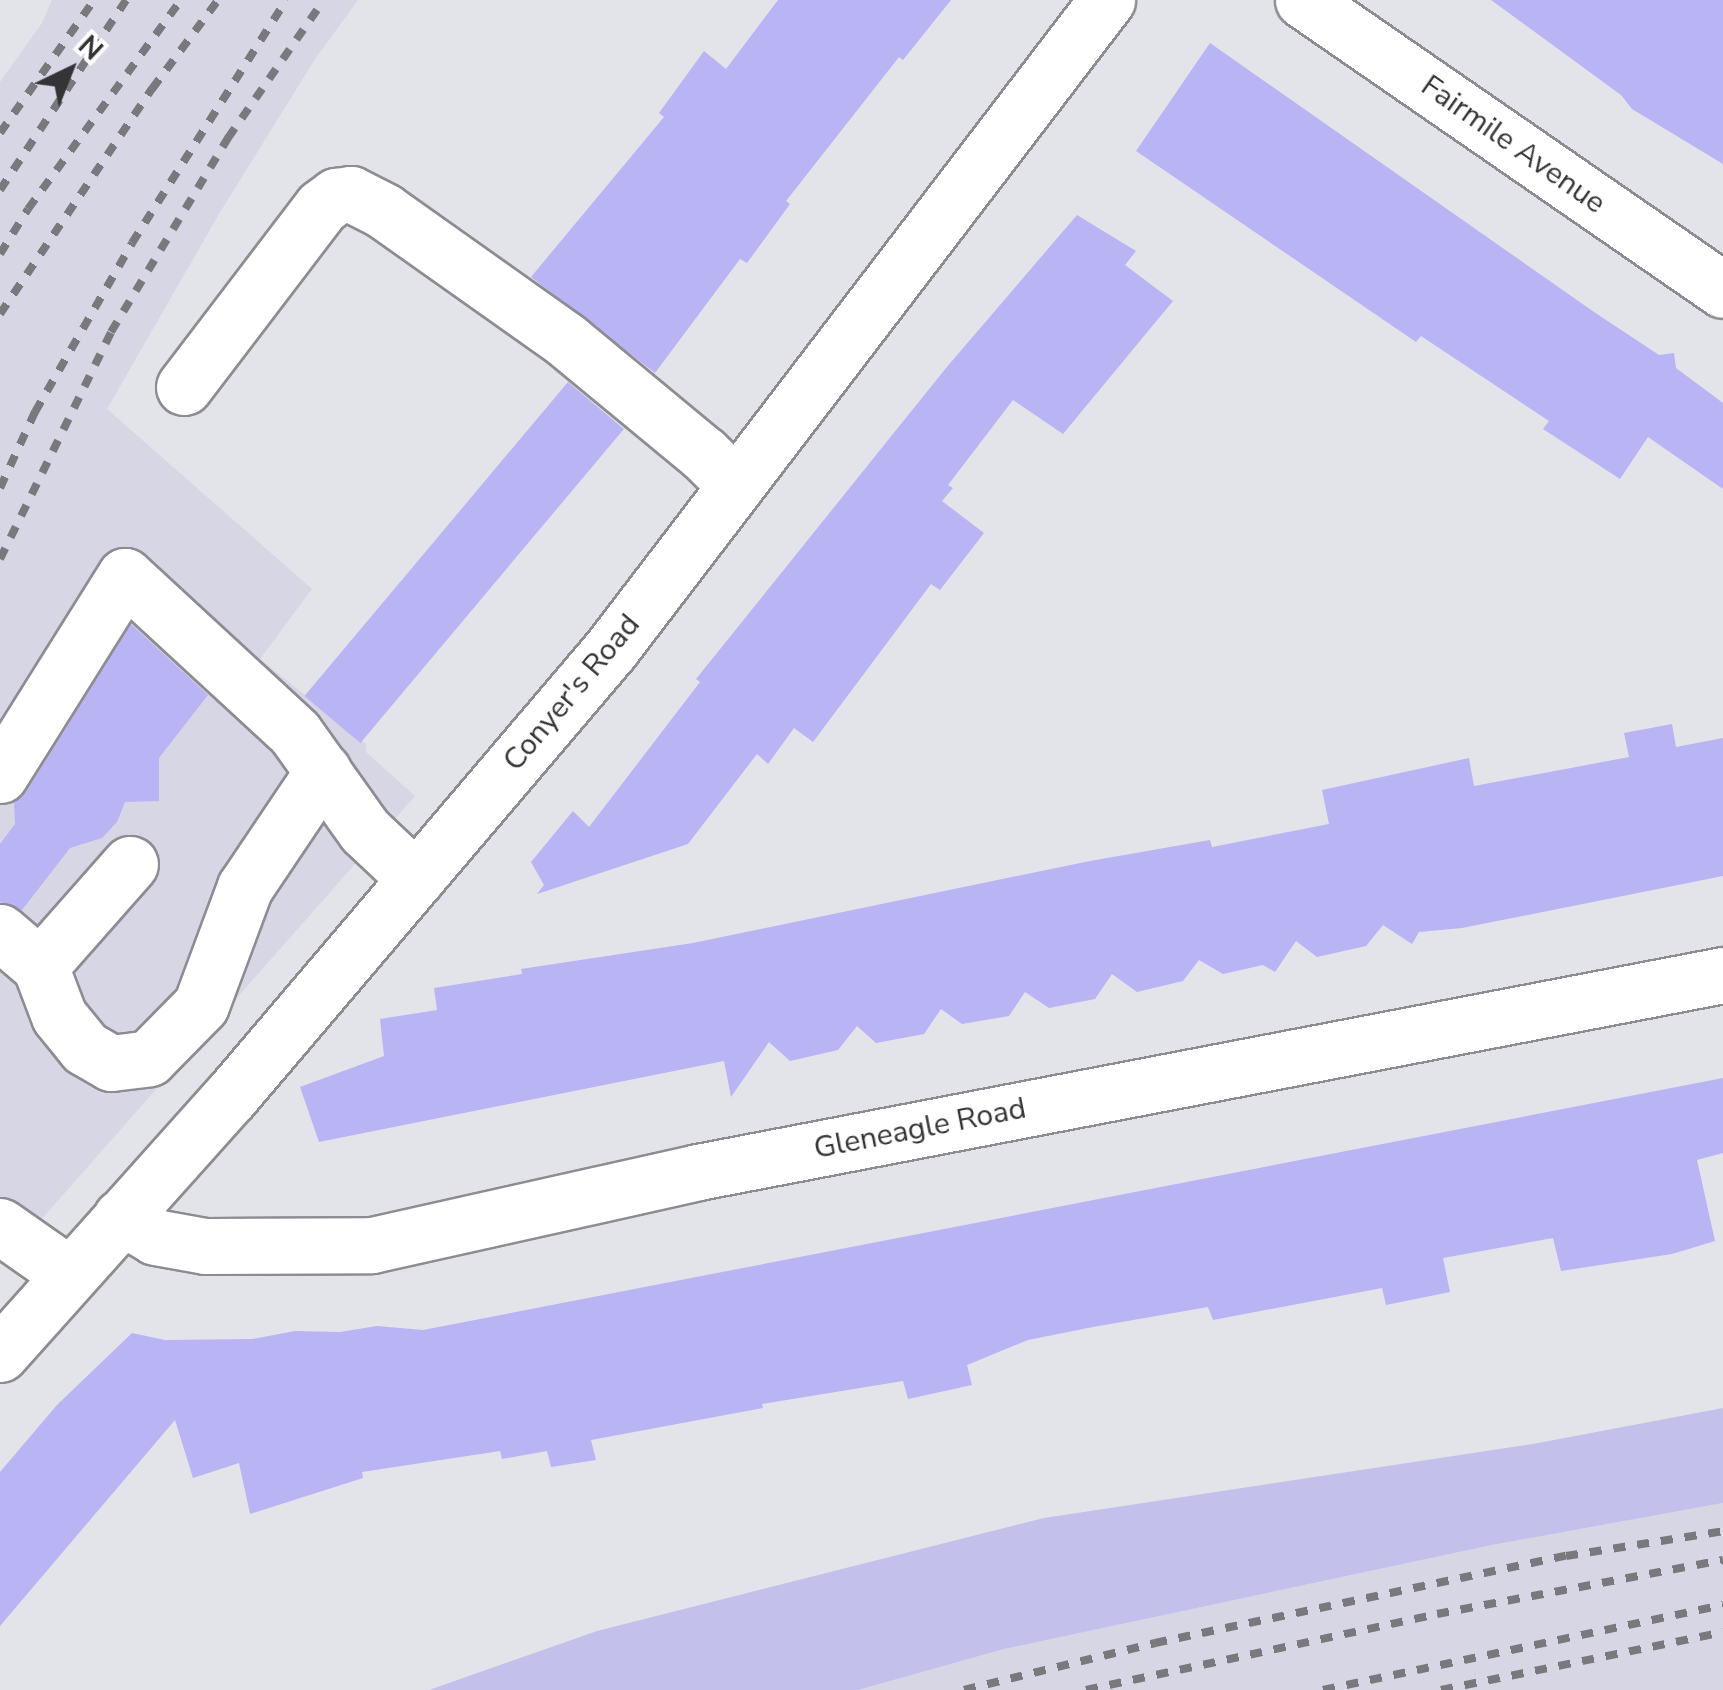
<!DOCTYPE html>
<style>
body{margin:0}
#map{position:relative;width:1723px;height:1690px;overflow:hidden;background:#e3e3ea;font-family:"Nunito Sans",sans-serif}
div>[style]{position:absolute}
.built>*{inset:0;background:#d7d6e4}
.green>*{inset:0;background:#c3c0eb}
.building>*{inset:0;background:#b9b4f4;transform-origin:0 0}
.roads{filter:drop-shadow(2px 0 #8d8c93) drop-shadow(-2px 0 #8d8c93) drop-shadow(0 2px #8d8c93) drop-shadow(0 -2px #8d8c93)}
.minor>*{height:55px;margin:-27.5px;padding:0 27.5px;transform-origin:27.5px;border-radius:27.5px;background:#fff}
.rail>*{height:8px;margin-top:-4px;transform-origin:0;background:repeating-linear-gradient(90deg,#78787d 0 12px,transparent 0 24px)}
span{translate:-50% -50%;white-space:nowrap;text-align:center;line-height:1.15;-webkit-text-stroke:9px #fff;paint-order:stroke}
.street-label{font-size:30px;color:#343437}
.north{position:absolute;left:20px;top:20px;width:100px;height:100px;-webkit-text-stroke:8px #fff;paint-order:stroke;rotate:43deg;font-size:28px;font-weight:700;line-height:40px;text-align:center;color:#343437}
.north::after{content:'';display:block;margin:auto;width:35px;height:45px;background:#343437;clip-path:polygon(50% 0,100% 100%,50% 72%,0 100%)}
</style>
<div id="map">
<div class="built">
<i style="clip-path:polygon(52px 0,358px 0,315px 59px,219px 214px,107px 409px,312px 589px,260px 659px,366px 744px,366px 752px,415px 796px,32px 1230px,0 1204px,0 82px,42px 23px)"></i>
<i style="clip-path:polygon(1723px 1503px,1723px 1690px,858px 1690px,1004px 1649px,1492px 1545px)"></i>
</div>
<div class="green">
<i style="clip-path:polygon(1723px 1408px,1723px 1503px,1492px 1545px,1004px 1649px,858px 1690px,429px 1690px,597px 1631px,1044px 1518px,1533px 1444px)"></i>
</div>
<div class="building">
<i style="clip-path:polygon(778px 0,951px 0,903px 60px,899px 57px,786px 201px,790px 204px,747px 263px,740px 259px,655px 373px,531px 277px,664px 117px,659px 113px,704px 51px,726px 69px)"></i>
<i style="clip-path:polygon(1491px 0,1723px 0,1723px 164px,1632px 109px,1621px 95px)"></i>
<i style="clip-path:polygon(1210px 43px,1594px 312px,1659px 355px,1674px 353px,1676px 368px,1723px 403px,1723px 489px,1648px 437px,1620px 479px,1543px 429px,1549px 421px,1421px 336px,1416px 342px,1136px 151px)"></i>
<i style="clip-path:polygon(1077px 215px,1136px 251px,1125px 265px,1173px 301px,1063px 434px,1013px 400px,948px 485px,953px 488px,942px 501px,984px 533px,940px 590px,931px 584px,813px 742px,794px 728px,768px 764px,757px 754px,688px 844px,537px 894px,544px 885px,531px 862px,573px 811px,589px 827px,700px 682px,696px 679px,946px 368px)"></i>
<i style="left:568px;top:382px;width:73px;height:410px;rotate:40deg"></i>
<i style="clip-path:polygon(131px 624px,208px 695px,159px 758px,159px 801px,125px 802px,117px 822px,102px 838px,70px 848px,22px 910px,0 902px,0 844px,15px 824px,14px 803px,26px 792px)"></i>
<i style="clip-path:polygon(1672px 724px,1676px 747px,1723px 738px,1723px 876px,1462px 928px,1419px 932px,1412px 944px,1383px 925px,1366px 946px,1317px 957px,1296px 941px,1275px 972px,1263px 965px,1223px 974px,1199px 960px,1183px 981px,1137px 992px,1112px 974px,1095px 999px,1049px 1008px,1025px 992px,1009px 1016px,962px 1024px,941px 1009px,924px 1034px,876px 1043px,857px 1026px,838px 1050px,790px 1061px,769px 1042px,731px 1097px,724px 1061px,319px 1142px,300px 1087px,384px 1056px,380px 1019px,437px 1010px,434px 988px,522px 974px,521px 969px,693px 943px,1090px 861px,1210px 840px,1212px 847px,1329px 824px,1322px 790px,1469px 758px,1474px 786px,1576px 767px,1629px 757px,1624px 733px)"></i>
<i style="clip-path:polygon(1723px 1078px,1723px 1153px,1697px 1160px,1715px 1241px,1672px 1254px,1561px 1271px,1553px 1238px,1443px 1258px,1450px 1292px,1386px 1305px,1382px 1288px,1213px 1320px,1208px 1307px,1093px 1327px,1028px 1340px,967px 1365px,972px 1385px,908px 1399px,903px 1381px,762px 1404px,763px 1408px,591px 1440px,596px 1460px,551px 1467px,547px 1451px,502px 1459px,500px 1451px,362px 1472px,363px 1478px,250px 1514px,239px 1463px,193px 1478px,175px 1420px,0 1626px,0 1472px,57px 1405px,132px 1333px,165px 1340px,252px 1339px,295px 1331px,340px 1332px,377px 1326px,423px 1330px)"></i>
</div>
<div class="roads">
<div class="minor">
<i style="left:1303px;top:0;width:510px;rotate:34.62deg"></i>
<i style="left:184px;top:387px;width:226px;rotate:-52.7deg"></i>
<i style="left:321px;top:207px;width:19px;rotate:-36deg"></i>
<i style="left:336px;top:196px;width:15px;rotate:-8deg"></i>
<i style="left:351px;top:194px;width:37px;rotate:27deg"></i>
<i style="left:384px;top:211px;width:223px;rotate:35.3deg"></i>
<i style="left:566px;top:340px;width:179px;rotate:39.6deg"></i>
<i style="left:704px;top:454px;width:45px;rotate:45deg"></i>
<i style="left:0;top:775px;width:235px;rotate:-57.9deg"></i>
<i style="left:125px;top:576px;width:231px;rotate:42.7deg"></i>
<i style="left:295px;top:733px;width:120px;rotate:54.5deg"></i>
<i style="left:365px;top:831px;width:70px;rotate:43.3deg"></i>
<i style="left:0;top:932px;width:52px;rotate:40.4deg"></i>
<i style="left:40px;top:966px;width:53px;rotate:69.2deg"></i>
<i style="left:59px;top:1016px;width:41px;rotate:50.9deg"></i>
<i style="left:85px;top:1048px;width:30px;rotate:30deg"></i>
<i style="left:111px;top:1063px;width:38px;rotate:-7deg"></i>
<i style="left:149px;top:1058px;width:74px;rotate:-45.5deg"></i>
<i style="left:201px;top:1005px;width:126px;rotate:-69.6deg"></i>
<i style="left:245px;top:887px;width:140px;rotate:-56.1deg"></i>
<i style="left:40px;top:966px;width:136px;rotate:-48.6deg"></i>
<i style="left:121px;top:1217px;width:39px;rotate:30deg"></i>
<i style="left:155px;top:1237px;width:51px;rotate:10.2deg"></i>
<i style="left:205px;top:1246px;width:167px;rotate:-0.3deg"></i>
<i style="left:372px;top:1245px;width:334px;rotate:-12.6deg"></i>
<i style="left:698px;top:1172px;width:1044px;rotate:-10.88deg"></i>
<i style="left:0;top:1226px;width:85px;rotate:35deg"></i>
<i style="left:0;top:1354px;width:346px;rotate:-48.2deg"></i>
<i style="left:231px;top:1096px;width:587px;rotate:-49.63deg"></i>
<i style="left:611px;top:649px;width:817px;rotate:-52.61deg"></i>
</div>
</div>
<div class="rail">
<i style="left:0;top:133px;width:163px;rotate:-54.7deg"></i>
<i style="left:0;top:190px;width:228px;rotate:-56.4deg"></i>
<i style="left:0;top:254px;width:53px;rotate:-58.1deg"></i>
<i style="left:28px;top:209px;width:259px;rotate:-53.8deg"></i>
<i style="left:0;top:314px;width:272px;rotate:-56deg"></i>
<i style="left:152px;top:89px;width:111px;rotate:-53.4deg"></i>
<i style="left:0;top:488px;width:84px;rotate:-65.3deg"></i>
<i style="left:35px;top:412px;width:195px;rotate:-60.1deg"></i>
<i style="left:132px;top:243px;width:288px;rotate:-57.6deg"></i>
<i style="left:0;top:559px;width:253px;rotate:-63.9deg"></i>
<i style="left:111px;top:332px;width:227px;rotate:-58.9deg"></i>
<i style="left:228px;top:138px;width:168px;rotate:-55.2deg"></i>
<i style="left:964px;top:1690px;width:197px;rotate:-13.8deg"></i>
<i style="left:1155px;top:1643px;width:420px;rotate:-12deg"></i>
<i style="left:1566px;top:1556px;width:159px;rotate:-9deg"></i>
<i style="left:1086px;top:1690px;width:359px;rotate:-12.2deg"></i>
<i style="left:1437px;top:1614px;width:291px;rotate:-10.7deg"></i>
<i style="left:1323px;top:1690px;width:409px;rotate:-12deg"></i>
<i style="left:1441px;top:1690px;width:288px;rotate:-11.6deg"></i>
</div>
<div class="street-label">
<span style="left:1513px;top:145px;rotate:35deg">Fairmile Avenue</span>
<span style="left:572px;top:693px;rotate:-50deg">Conyer's Road</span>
<span style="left:920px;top:1129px;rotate:-11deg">Gleneagle Road</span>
</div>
<div class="north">N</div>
</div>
